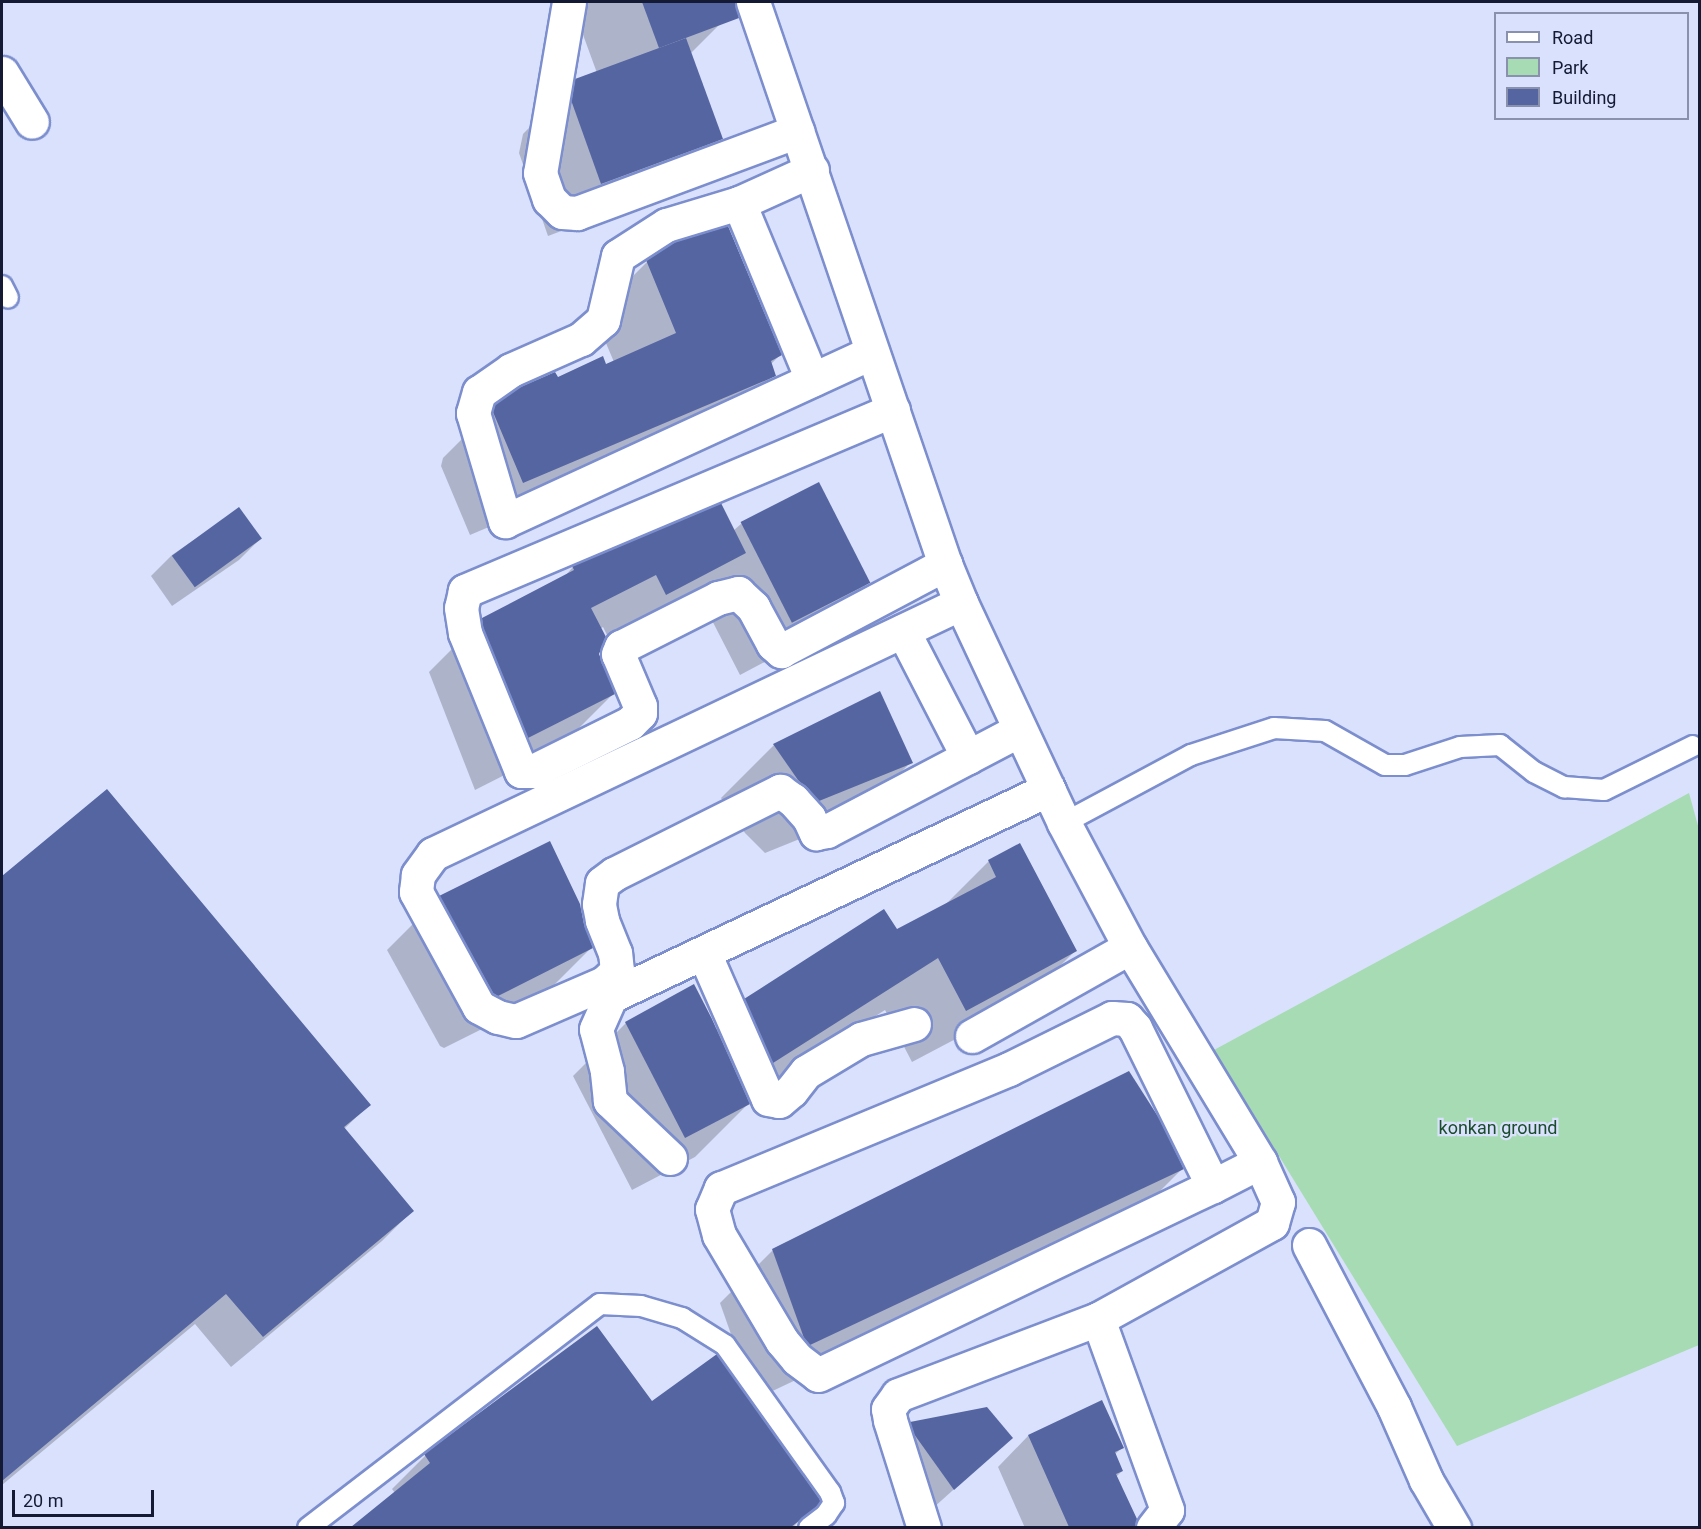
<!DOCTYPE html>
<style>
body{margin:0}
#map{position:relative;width:1701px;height:1529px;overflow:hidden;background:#d9e1fd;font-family:Roboto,sans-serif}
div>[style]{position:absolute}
.green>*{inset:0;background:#a7dbb3}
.shadow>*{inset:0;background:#0003}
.building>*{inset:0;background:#5565a1;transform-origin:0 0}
.roads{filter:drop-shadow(2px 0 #7c8ecd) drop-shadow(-2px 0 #7c8ecd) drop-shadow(0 2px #7c8ecd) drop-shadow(0 -2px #7c8ecd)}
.lane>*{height:20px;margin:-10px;padding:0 10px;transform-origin:10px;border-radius:10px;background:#fff}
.street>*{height:33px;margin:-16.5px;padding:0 16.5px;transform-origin:16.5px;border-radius:16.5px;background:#fff}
span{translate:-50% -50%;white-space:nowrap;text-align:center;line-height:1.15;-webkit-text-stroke:4.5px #d9e1fd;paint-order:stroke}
.park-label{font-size:18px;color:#1a4c2b}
.frame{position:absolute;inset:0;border:3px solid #141a33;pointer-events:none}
.legend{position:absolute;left:1494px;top:12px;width:195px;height:108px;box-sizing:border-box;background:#d9e1fd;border:2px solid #8a91ac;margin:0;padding:8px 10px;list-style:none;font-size:18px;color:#141a33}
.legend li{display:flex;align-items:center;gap:12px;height:30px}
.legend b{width:30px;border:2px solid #8a91ac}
.scale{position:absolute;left:12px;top:1490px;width:142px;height:27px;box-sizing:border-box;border:3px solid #141a33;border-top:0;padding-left:8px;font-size:18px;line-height:21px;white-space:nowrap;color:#141a33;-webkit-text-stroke:4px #d9e1fd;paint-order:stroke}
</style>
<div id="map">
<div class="green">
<i style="clip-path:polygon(1689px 793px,1700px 833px,1699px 1345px,1457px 1446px,1214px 1050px)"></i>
</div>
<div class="shadow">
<i style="clip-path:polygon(571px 2px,712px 2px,720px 24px,690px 54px,721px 138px,668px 191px,548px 236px,519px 153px,523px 134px,576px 80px,597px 73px)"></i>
<i style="clip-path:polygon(647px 262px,780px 355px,770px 365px,774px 375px,721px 428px,470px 535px,441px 466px,443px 458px,496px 405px,557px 379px,614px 362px,594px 315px)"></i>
<i style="clip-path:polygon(239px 509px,260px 539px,239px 560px,172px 606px,151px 576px,172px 555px)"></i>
<i style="clip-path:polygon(742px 523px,869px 582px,816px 635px,740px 675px,700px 597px,613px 647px,603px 627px,600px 629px,598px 654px,613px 694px,560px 747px,475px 790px,429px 672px,482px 619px,564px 577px,573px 567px,733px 531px)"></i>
<i style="clip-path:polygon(774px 745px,911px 762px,859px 815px,765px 853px,745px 833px,721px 798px)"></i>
<i style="clip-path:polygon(106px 791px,369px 1105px,344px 1129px,412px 1211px,382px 1241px,231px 1367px,195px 1324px,2px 1485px,2px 878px)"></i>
<i style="clip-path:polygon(989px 861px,1075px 951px,1022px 1004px,912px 1062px,885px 1010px,746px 1099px,748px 1104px,695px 1157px,632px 1190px,573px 1076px,626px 1023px,714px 1031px,745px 1000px,896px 931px,944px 906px)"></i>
<i style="clip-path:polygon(440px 897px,582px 924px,591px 948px,538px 1001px,444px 1048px,440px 1046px,387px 950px)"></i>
<i style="clip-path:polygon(1182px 1169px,1129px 1222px,758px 1398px,751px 1391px,720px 1303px,773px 1250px)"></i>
<i style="clip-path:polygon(596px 1328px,651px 1403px,819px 1501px,792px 1528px,353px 1528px,395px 1493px,392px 1489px,425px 1456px)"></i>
<i style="clip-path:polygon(1101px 1402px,1122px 1448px,1114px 1455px,1122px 1471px,1116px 1477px,1135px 1520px,1135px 1528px,1025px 1528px,998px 1467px,1028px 1436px)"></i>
<i style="clip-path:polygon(911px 1423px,1011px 1438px,932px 1509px,890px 1444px)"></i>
</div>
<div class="building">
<i style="clip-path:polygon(642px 2px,735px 2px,739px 18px,659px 48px)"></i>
<i style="clip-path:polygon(686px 38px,723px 139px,601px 184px,571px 100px,575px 79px)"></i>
<i style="clip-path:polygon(728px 226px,782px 355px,771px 361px,776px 376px,523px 483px,493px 412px,495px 404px,518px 388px,555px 372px,558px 377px,603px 356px,606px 364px,676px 333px,646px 260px,674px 242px)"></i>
<i style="left:819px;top:482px;width:113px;height:88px;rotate:63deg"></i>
<i style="clip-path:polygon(721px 503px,746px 553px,666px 595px,656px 575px,591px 608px,606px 637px,599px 654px,615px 694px,528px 738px,483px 628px,482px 618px,574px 570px,572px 566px)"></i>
<i style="left:239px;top:507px;width:39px;height:83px;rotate:54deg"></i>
<i style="clip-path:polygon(880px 691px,913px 763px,819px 801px,798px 780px,773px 744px)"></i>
<i style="clip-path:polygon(107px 789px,371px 1105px,344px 1127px,414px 1211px,263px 1337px,226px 1294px,2px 1481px,2px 876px)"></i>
<i style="clip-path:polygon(550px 841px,580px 904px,584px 924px,593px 948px,498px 996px,493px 993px,439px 896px)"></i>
<i style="clip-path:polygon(1020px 843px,1077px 951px,966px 1011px,938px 958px,773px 1063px,744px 999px,884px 909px,897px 929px,996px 877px,988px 860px)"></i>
<i style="clip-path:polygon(694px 984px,712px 1019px,750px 1104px,685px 1138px,625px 1022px)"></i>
<i style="clip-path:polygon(1129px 1071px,1159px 1118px,1184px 1169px,810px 1345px,804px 1338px,772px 1249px)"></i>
<i style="clip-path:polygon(597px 1326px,652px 1401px,717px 1354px,819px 1498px,821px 1501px,817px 1507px,791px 1527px,351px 1527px,430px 1463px,424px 1454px)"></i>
<i style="clip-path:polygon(1102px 1400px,1124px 1448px,1115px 1452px,1123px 1471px,1116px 1474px,1137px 1519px,1135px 1527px,1069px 1527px,1028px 1435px)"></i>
<i style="clip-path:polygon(987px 1407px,1013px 1438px,954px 1490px,914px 1434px,910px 1422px)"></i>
</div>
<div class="roads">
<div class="lane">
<i style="left:2px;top:286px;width:13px;rotate:63deg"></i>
<i style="left:1064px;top:823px;width:144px;rotate:-28.2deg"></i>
<i style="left:1191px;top:755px;width:87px;rotate:-18deg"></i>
<i style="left:1274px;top:728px;width:51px;rotate:3.4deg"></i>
<i style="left:1325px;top:731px;width:69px;rotate:29.5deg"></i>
<i style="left:1385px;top:765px;width:20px"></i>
<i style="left:1405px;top:765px;width:58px;rotate:-18.1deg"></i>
<i style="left:1460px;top:747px;width:40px;rotate:-2.9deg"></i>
<i style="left:1500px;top:745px;width:43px;rotate:38.5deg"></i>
<i style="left:1534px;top:772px;width:34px;rotate:27deg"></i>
<i style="left:1564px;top:787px;width:40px;rotate:4.3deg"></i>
<i style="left:1604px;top:790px;width:99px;rotate:-26.3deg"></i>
<i style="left:308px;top:1528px;width:368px;rotate:-37.5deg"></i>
<i style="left:600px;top:1304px;width:41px;rotate:2.8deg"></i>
<i style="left:641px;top:1306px;width:43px;rotate:16.3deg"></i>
<i style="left:682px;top:1318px;width:51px;rotate:32.1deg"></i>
<i style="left:725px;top:1345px;width:181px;rotate:54.5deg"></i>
<i style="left:830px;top:1492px;width:12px;rotate:70deg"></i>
<i style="left:834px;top:1503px;width:14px;rotate:124deg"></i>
<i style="left:826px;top:1515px;width:21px;rotate:143deg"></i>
</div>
<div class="street">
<i style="left:569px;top:2px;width:173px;rotate:99.6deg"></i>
<i style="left:540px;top:173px;width:28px;rotate:71deg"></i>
<i style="left:549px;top:199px;width:18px;rotate:45deg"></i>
<i style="left:562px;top:212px;width:15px;rotate:4deg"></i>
<i style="left:577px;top:213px;width:235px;rotate:-20.4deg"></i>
<i style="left:753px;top:2px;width:594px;rotate:71.14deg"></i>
<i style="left:945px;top:564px;width:42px;rotate:67.7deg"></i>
<i style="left:961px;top:603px;width:243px;rotate:64.9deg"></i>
<i style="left:1064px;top:823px;width:140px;rotate:62deg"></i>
<i style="left:1130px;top:947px;width:251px;rotate:58.8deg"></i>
<i style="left:1260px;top:1162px;width:44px;rotate:65.8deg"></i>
<i style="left:1278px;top:1202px;width:22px;rotate:106deg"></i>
<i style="left:1272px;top:1223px;width:199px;rotate:151.1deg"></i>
<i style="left:2px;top:73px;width:57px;rotate:58.5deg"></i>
<i style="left:812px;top:170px;width:80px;rotate:155.7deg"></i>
<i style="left:739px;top:203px;width:76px;rotate:163.2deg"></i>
<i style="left:666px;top:225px;width:57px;rotate:147.1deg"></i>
<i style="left:618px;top:256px;width:66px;rotate:103.2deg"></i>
<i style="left:603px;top:320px;width:29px;rotate:139deg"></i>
<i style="left:581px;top:339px;width:77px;rotate:156.1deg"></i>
<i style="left:511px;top:370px;width:39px;rotate:145deg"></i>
<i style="left:479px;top:392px;width:22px;rotate:106deg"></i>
<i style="left:473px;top:413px;width:113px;rotate:73.5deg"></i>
<i style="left:505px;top:521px;width:404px;rotate:-24.7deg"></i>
<i style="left:739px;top:203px;width:191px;rotate:67.5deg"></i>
<i style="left:893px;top:410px;width:465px;rotate:157.1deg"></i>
<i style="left:465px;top:591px;width:17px;rotate:103deg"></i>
<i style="left:461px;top:608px;width:25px;rotate:81deg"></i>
<i style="left:465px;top:633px;width:149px;rotate:67.9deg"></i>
<i style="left:521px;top:771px;width:12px"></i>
<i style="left:533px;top:771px;width:108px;rotate:-26.3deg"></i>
<i style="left:630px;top:723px;width:14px;rotate:-45deg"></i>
<i style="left:640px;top:713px;width:7px;rotate:-90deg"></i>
<i style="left:640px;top:706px;width:56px;rotate:-112.9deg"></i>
<i style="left:618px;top:654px;width:8px;rotate:-67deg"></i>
<i style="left:621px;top:647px;width:109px;rotate:-26.8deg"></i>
<i style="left:718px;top:598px;width:21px;rotate:-14deg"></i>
<i style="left:738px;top:593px;width:21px;rotate:43deg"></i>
<i style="left:753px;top:607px;width:42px;rotate:61.6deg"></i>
<i style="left:773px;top:644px;width:11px;rotate:41deg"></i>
<i style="left:781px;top:651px;width:186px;rotate:-27.9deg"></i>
<i style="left:961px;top:603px;width:585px;rotate:154.57deg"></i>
<i style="left:433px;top:854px;width:26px;rotate:126deg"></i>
<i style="left:418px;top:875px;width:17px;rotate:97deg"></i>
<i style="left:416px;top:892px;width:131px;rotate:61.3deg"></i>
<i style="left:479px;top:1007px;width:21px;rotate:28deg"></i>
<i style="left:498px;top:1017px;width:18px;rotate:13deg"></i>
<i style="left:516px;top:1021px;width:96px;rotate:-23.4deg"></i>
<i style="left:604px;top:983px;width:18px;rotate:-43deg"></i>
<i style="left:617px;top:971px;width:18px;rotate:-96deg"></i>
<i style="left:615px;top:953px;width:35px;rotate:-112deg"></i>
<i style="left:602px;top:920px;width:16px;rotate:-101deg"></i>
<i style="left:599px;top:904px;width:21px;rotate:-82deg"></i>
<i style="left:602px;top:883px;width:15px;rotate:-37deg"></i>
<i style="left:614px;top:874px;width:186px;rotate:-26.6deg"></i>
<i style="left:780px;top:791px;width:16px;rotate:35deg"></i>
<i style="left:793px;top:800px;width:24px;rotate:48deg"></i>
<i style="left:809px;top:818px;width:17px;rotate:65deg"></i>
<i style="left:816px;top:833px;width:11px;rotate:-10deg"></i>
<i style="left:827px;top:831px;width:217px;rotate:-27.7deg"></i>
<i style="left:903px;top:631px;width:142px;rotate:62.7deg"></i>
<i style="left:704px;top:953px;width:159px;rotate:66.3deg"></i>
<i style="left:768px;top:1099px;width:11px;rotate:10deg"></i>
<i style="left:779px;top:1101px;width:16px;rotate:-40deg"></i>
<i style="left:791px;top:1091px;width:24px;rotate:-52deg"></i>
<i style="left:806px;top:1072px;width:64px;rotate:-31deg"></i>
<i style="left:861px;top:1039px;width:55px;rotate:-15.8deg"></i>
<i style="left:972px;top:1036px;width:181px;rotate:-29.4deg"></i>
<i style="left:670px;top:1158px;width:83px;rotate:-136.5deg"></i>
<i style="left:610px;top:1101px;width:30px;rotate:-96deg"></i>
<i style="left:607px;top:1071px;width:43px;rotate:-104.7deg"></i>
<i style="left:596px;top:1029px;width:36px;rotate:-66deg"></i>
<i style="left:611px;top:996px;width:484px;rotate:-25.3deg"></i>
<i style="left:1213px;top:1186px;width:176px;rotate:-116.3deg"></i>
<i style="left:1135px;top:1028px;width:12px;rotate:-132deg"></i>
<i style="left:1127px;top:1019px;width:15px;rotate:-176deg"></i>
<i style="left:1112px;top:1018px;width:115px;rotate:153.7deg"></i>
<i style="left:1009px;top:1069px;width:312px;rotate:157.5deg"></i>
<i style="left:721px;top:1188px;width:23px;rotate:113deg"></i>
<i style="left:712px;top:1209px;width:27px;rotate:75deg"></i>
<i style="left:719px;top:1235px;width:123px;rotate:59.3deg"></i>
<i style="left:782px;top:1341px;width:23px;rotate:50deg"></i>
<i style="left:797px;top:1359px;width:26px;rotate:37deg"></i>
<i style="left:818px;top:1375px;width:438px;rotate:-25.6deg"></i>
<i style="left:1213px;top:1186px;width:53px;rotate:-27.1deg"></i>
<i style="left:1309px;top:1245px;width:183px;rotate:62.3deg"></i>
<i style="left:1394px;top:1407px;width:80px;rotate:66.3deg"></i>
<i style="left:1426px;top:1480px;width:56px;rotate:59.7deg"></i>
<i style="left:924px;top:1528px;width:113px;rotate:-107.5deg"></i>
<i style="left:890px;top:1420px;width:11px;rotate:-100deg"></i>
<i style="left:888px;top:1409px;width:17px;rotate:-54deg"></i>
<i style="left:898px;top:1395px;width:214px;rotate:-20.8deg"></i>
<i style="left:1098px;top:1319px;width:203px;rotate:70.1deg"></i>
<i style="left:1167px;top:1510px;width:23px;rotate:128deg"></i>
</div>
</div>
<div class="park-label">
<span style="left:1498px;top:1128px">konkan ground</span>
</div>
<div class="frame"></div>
<ul class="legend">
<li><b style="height:8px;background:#fff"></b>Road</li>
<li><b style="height:16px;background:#a7dbb3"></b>Park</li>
<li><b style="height:16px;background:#5565a1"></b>Building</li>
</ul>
<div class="scale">20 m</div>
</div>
